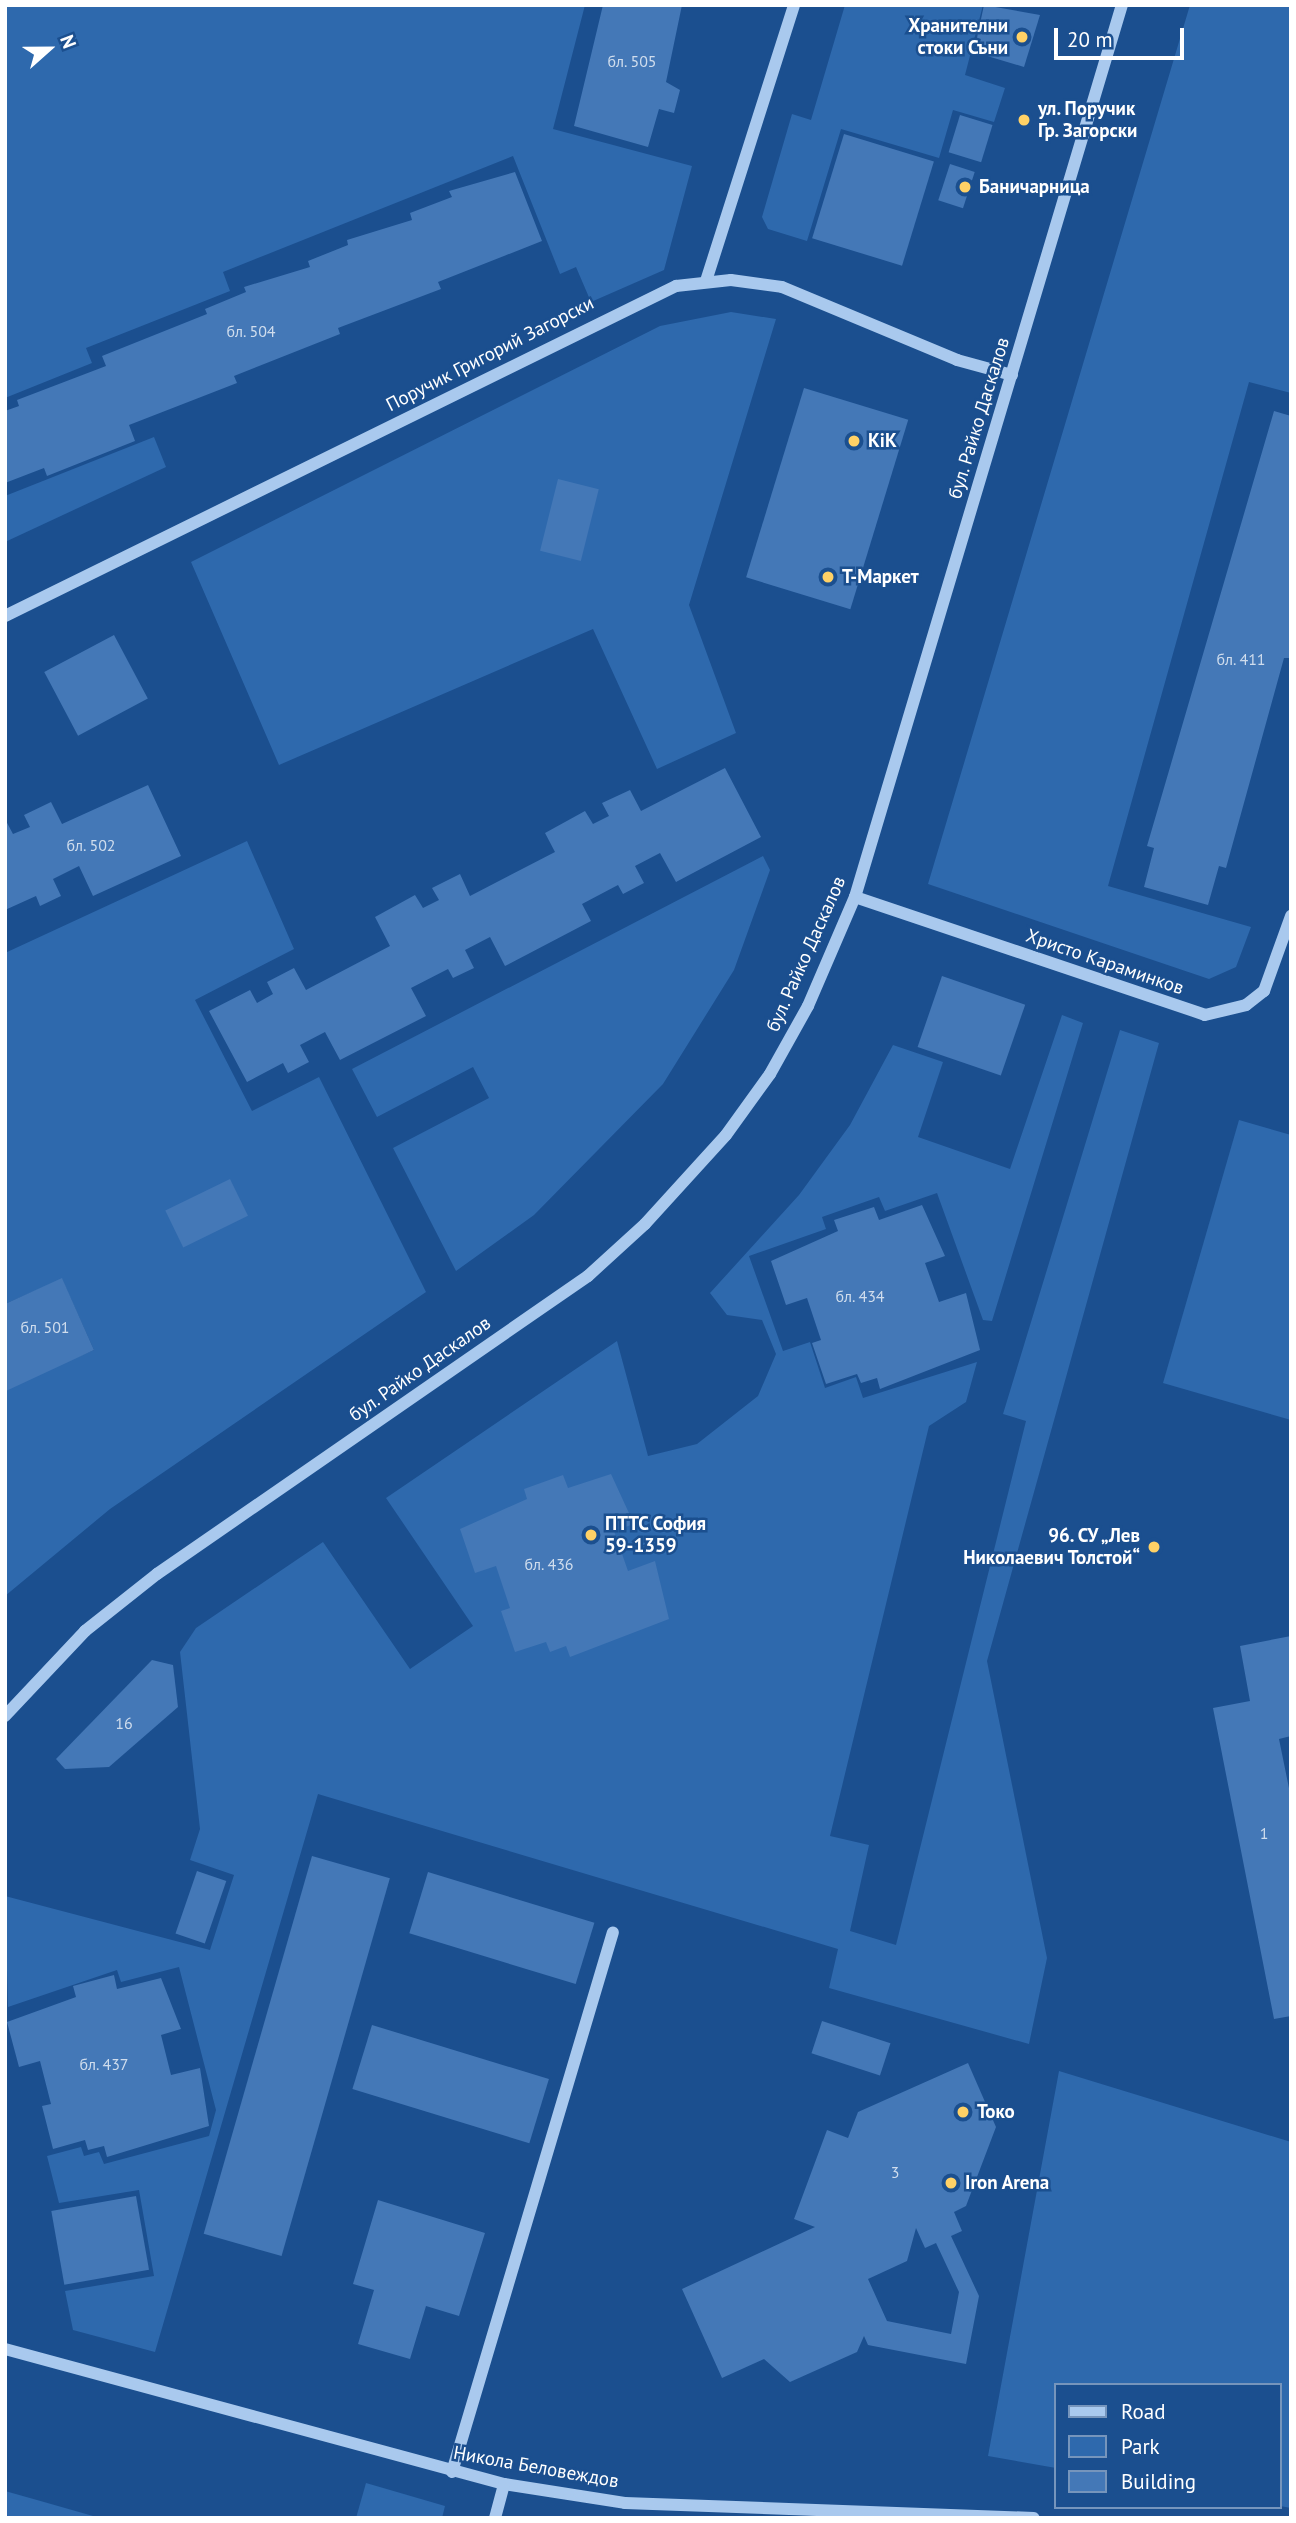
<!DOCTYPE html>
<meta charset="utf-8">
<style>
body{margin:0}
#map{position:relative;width:1296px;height:2523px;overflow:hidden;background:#1b4f8f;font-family:"PT Sans",sans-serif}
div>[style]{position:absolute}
.green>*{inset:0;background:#2e69ad}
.building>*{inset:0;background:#4478b7;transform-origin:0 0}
.minor>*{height:12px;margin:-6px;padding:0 6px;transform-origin:6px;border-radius:6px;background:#a9c9ee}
.dots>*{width:19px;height:19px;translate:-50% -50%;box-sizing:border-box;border:4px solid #1b4f8f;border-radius:50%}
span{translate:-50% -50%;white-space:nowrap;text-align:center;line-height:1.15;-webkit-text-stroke:5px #1b4f8f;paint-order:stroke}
.number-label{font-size:16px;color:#d0dded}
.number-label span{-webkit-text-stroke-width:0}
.poi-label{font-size:19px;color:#fff;font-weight:700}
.right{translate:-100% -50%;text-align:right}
.left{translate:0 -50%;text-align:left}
.street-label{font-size:19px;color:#fff}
.frame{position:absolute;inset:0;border:7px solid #fff;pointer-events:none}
.legend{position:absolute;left:1054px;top:2383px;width:228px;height:126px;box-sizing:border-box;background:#1b4f8f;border:2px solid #7695bc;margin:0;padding:9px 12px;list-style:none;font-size:21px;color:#fff}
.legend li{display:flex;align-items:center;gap:14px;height:35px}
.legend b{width:35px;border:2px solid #7695bc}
.north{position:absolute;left:14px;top:14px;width:70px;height:70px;-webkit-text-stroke:5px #1b4f8f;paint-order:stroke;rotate:69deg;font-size:19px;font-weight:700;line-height:28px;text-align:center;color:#fff}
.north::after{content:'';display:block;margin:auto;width:24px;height:32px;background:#fff;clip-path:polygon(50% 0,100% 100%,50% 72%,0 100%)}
.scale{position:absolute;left:1054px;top:28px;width:130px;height:32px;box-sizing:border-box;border:4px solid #fff;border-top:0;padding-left:9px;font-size:21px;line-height:24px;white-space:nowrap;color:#fff;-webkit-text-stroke:5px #1b4f8f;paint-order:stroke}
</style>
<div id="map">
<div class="green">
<i style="clip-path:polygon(5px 5px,585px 5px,553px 129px,692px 166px,664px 270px,591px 302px,576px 267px,560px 274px,513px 156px,223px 272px,230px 291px,86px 348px,92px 363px,5px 398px)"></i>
<i style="clip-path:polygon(845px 5px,983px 5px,965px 75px,1005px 88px,994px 122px,953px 110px,939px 158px,841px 129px,807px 241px,768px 229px,762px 217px,792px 114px,811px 120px)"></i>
<i style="clip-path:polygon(1190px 5px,1291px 5px,1291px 393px,1249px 382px,1108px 886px,1251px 927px,1236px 967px,1209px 979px,928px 884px)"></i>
<i style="clip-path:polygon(731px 312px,776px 319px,689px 605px,736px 733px,657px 769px,593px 629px,279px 765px,191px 562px,660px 326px)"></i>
<i style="clip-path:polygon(154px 437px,166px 467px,5px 542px,5px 496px)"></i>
<i style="clip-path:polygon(247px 841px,294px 949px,195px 1000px,252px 1111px,319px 1077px,426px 1292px,110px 1509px,5px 1596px,5px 1388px,94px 1350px,62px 1279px,5px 1304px,5px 953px)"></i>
<i style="clip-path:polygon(763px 856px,770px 870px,734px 970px,663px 1084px,534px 1215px,456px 1271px,393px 1148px,489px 1098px,473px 1067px,377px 1117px,352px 1069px)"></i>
<i style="clip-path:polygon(1062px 1015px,1083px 1023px,992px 1321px,983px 1320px,937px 1193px,885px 1211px,879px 1197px,822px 1217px,826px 1229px,749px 1256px,783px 1351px,810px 1342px,825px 1388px,856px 1377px,863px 1398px,977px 1362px,966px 1402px,929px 1426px,830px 1836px,869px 1845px,850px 1931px,896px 1945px,1026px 1421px,1003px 1414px,1120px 1030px,1159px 1043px,987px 1661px,1047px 1958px,1029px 2044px,829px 1988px,838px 1949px,318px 1794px,155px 2352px,73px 2330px,65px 2291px,154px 2276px,139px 2190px,59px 2203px,47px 2156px,81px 2147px,84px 2156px,99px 2152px,104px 2164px,209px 2136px,216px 2110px,179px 1967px,121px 1982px,117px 1970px,8px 2007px,5px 1896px,210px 1950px,234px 1875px,190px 1860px,200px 1829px,180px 1652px,196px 1628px,323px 1542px,410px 1669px,473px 1626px,386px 1498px,617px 1341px,648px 1456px,697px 1444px,758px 1396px,776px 1354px,762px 1320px,727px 1315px,710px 1293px,799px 1195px,850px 1125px,893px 1045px,943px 1062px,918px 1137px,1010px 1169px)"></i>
<i style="clip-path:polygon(1239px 1120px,1291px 1135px,1291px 1420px,1163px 1383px)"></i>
<i style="clip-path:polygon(1059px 2071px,1291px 2142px,1291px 2508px,1280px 2506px,1280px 2385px,1056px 2385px,1056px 2468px,988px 2456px)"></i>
<i style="clip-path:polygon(366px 2483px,445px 2506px,442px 2518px,356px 2518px)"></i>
<i style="clip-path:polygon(5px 2491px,37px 2500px,100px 2518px,5px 2518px)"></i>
</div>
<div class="building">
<i style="clip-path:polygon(603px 5px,682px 5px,666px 82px,680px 90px,674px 113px,659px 109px,648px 147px,574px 126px)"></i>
<i style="clip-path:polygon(984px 5px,1040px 15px,1024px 67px,974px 52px)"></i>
<i style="left:960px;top:115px;width:34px;height:39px;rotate:17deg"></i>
<i style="left:844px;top:134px;width:94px;height:109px;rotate:17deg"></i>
<i style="left:950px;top:164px;width:26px;height:38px;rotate:18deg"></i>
<i style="clip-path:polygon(515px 172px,542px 241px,438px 282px,441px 289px,338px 328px,340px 334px,234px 376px,237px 383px,129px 425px,135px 441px,47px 476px,44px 468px,5px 483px,5px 411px,19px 406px,17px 400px,106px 366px,102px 356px,207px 314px,205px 309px,246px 292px,244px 287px,310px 267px,308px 261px,348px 245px,347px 240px,412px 220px,410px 213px,452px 197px,449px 191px)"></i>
<i style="left:804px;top:388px;width:109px;height:198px;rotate:17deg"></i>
<i style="clip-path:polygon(1274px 411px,1291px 416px,1291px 658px,1284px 658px,1226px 868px,1219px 866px,1208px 905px,1144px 887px,1154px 848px,1147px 846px)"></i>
<i style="left:558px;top:479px;width:42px;height:74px;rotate:14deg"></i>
<i style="left:114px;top:635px;width:72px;height:79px;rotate:62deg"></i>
<i style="clip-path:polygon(725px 768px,761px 837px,676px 882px,660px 853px,635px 866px,644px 883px,623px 894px,618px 885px,582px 904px,591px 921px,505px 966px,490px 937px,465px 950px,474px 968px,453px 978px,448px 969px,411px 988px,426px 1016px,340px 1060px,325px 1032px,300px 1045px,309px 1062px,288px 1073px,283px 1063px,247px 1082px,209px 1011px,250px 990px,257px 1003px,273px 994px,267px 982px,294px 968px,306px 990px,390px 946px,375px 917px,415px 895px,423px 908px,439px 900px,432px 888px,460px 874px,470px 896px,555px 852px,545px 833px,585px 811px,593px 824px,609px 816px,602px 803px,630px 790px,641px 811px)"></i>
<i style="clip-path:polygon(148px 785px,181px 856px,93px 896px,79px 866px,53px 879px,61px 896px,40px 906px,36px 896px,5px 910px,5px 819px,13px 834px,30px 827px,24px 815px,51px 802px,62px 824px)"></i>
<i style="left:942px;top:976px;width:88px;height:75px;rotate:19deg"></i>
<i style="left:230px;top:1179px;width:41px;height:72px;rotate:64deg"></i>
<i style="clip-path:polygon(922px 1205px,945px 1256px,925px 1263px,939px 1302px,966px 1293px,980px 1350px,880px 1389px,877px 1378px,861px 1383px,857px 1374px,826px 1384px,812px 1343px,821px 1340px,807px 1298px,786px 1305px,771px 1261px,838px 1231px,834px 1220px,874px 1207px,879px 1220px)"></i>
<i style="clip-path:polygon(62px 1278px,94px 1350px,6px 1391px,5px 1304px)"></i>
<i style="clip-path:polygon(611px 1474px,634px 1524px,614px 1531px,628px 1571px,655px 1561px,669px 1619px,570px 1657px,566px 1646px,550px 1652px,546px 1642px,515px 1652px,501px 1611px,510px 1608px,496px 1566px,475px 1573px,460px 1529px,527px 1499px,524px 1489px,563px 1475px,568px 1488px)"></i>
<i style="clip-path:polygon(1291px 1636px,1291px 1736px,1279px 1739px,1291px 1798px,1291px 2016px,1274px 2019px,1213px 1708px,1250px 1701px,1240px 1646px)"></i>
<i style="clip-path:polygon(152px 1660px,173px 1665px,178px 1707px,109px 1767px,65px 1769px,56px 1759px)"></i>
<i style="left:312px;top:1856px;width:81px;height:393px;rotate:16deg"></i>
<i style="left:197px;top:1871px;width:31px;height:66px;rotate:19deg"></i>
<i style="left:428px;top:1872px;width:174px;height:64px;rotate:17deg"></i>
<i style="clip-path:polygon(114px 1975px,117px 1989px,161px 1978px,181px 2029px,161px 2035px,171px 2075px,200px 2068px,209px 2126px,107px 2157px,104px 2146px,88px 2150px,85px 2140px,53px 2149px,42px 2106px,51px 2104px,40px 2061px,19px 2067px,7px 2022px,76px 1997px,73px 1986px)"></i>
<i style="left:822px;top:2021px;width:72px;height:34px;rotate:18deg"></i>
<i style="left:372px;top:2025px;width:185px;height:67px;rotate:17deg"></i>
<i style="clip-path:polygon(evenodd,968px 2063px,996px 2127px,966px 2206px,954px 2212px,962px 2231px,951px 2236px,979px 2296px,966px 2364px,868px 2345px,864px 2336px,857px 2352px,790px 2382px,764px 2359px,722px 2378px,682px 2289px,815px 2227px,794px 2219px,827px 2130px,848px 2138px,858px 2112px,968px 2063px,916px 2228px,925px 2248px,936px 2243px,959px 2292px,951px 2334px,887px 2321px,868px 2279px,907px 2261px,916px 2228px)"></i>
<i style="left:136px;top:2196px;width:75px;height:86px;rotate:80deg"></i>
<i style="clip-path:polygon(378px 2200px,485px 2233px,459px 2316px,426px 2306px,410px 2359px,358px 2344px,374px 2290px,353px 2284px)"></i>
</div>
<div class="minor">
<i style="left:706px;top:281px;width:290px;rotate:-72.3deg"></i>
<i style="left:5px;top:616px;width:748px;rotate:-26.19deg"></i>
<i style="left:676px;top:286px;width:55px;rotate:-6.2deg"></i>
<i style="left:731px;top:280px;width:51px;rotate:7.8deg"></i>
<i style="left:782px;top:287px;width:190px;rotate:22.6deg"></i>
<i style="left:957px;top:360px;width:57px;rotate:15.3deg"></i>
<i style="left:855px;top:897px;width:369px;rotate:18.6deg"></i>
<i style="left:1205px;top:1015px;width:42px;rotate:-13.7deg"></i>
<i style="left:1246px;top:1005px;width:23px;rotate:-38deg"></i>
<i style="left:1264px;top:991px;width:80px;rotate:-70.2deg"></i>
<i style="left:5px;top:1716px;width:117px;rotate:-46.7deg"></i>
<i style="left:85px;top:1631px;width:92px;rotate:-38.4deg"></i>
<i style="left:157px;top:1574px;width:524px;rotate:-34.66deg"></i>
<i style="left:588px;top:1276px;width:77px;rotate:-42.4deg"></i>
<i style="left:645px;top:1224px;width:120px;rotate:-47.7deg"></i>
<i style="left:726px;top:1135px;width:75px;rotate:-54.2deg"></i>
<i style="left:770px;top:1074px;width:78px;rotate:-60.8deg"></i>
<i style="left:808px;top:1006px;width:119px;rotate:-66.7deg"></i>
<i style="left:855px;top:897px;width:931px;rotate:-73.34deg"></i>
<i style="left:5px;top:2349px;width:517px;rotate:15.14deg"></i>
<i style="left:504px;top:2484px;width:122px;rotate:8.9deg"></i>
<i style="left:625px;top:2503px;width:409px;rotate:2.1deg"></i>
<i style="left:452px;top:2472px;width:563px;rotate:-73.4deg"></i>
<i style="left:495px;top:2518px;width:35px;rotate:-75deg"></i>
</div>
<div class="dots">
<i style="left:1022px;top:37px;background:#ffd166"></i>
<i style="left:1024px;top:120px;background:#ffd166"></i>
<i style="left:965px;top:187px;background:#ffd166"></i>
<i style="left:854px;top:441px;background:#ffd166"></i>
<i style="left:828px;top:577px;background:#ffd166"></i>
<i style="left:591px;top:1535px;background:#ffd166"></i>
<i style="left:1154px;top:1547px;background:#ffd166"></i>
<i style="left:963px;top:2112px;background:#ffd166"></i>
<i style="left:951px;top:2183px;background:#ffd166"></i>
</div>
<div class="number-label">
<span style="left:632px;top:61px">бл. 505</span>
<span style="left:251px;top:331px">бл. 504</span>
<span style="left:1241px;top:659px">бл. 411</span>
<span style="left:91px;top:845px">бл. 502</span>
<span style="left:860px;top:1296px">бл. 434</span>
<span style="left:45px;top:1327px">бл. 501</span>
<span style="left:549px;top:1564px">бл. 436</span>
<span style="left:124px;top:1723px">16</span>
<span style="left:1264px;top:1833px">1</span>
<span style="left:104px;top:2064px">бл. 437</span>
<span style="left:895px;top:2172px">3</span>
</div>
<div class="poi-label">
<span class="right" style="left:1008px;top:37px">Хранителни<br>стоки Съни</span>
<span class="left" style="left:1038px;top:120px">ул. Поручик<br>Гр. Загорски</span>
<span class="left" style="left:979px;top:187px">Баничарница</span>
<span class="left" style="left:868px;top:441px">KiK</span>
<span class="left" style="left:842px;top:577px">Т-Маркет</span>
<span class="left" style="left:605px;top:1535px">ПТТС София<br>59-1359</span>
<span class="right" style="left:1140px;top:1547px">96. СУ „Лев<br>Николаевич Толстой“</span>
<span class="left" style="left:977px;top:2112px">Токо</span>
<span class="left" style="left:965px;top:2183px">Iron Arena</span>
</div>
<div class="street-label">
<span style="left:490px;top:354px;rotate:-27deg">Поручик Григорий Загорски</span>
<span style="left:979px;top:418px;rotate:-73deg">бул. Райко Даскалов</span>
<span style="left:806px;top:954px;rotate:-66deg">бул. Райко Даскалов</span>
<span style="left:1105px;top:962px;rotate:19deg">Христо Караминков</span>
<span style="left:420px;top:1369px;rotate:-35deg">бул. Райко Даскалов</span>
<span style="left:536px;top:2467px;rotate:10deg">Никола Беловеждов</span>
</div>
<div class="frame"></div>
<ul class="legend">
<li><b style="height:9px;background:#a9c9ee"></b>Road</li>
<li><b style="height:19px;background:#2e69ad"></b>Park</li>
<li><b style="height:19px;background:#4478b7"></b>Building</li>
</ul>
<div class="north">N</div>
<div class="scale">20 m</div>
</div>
